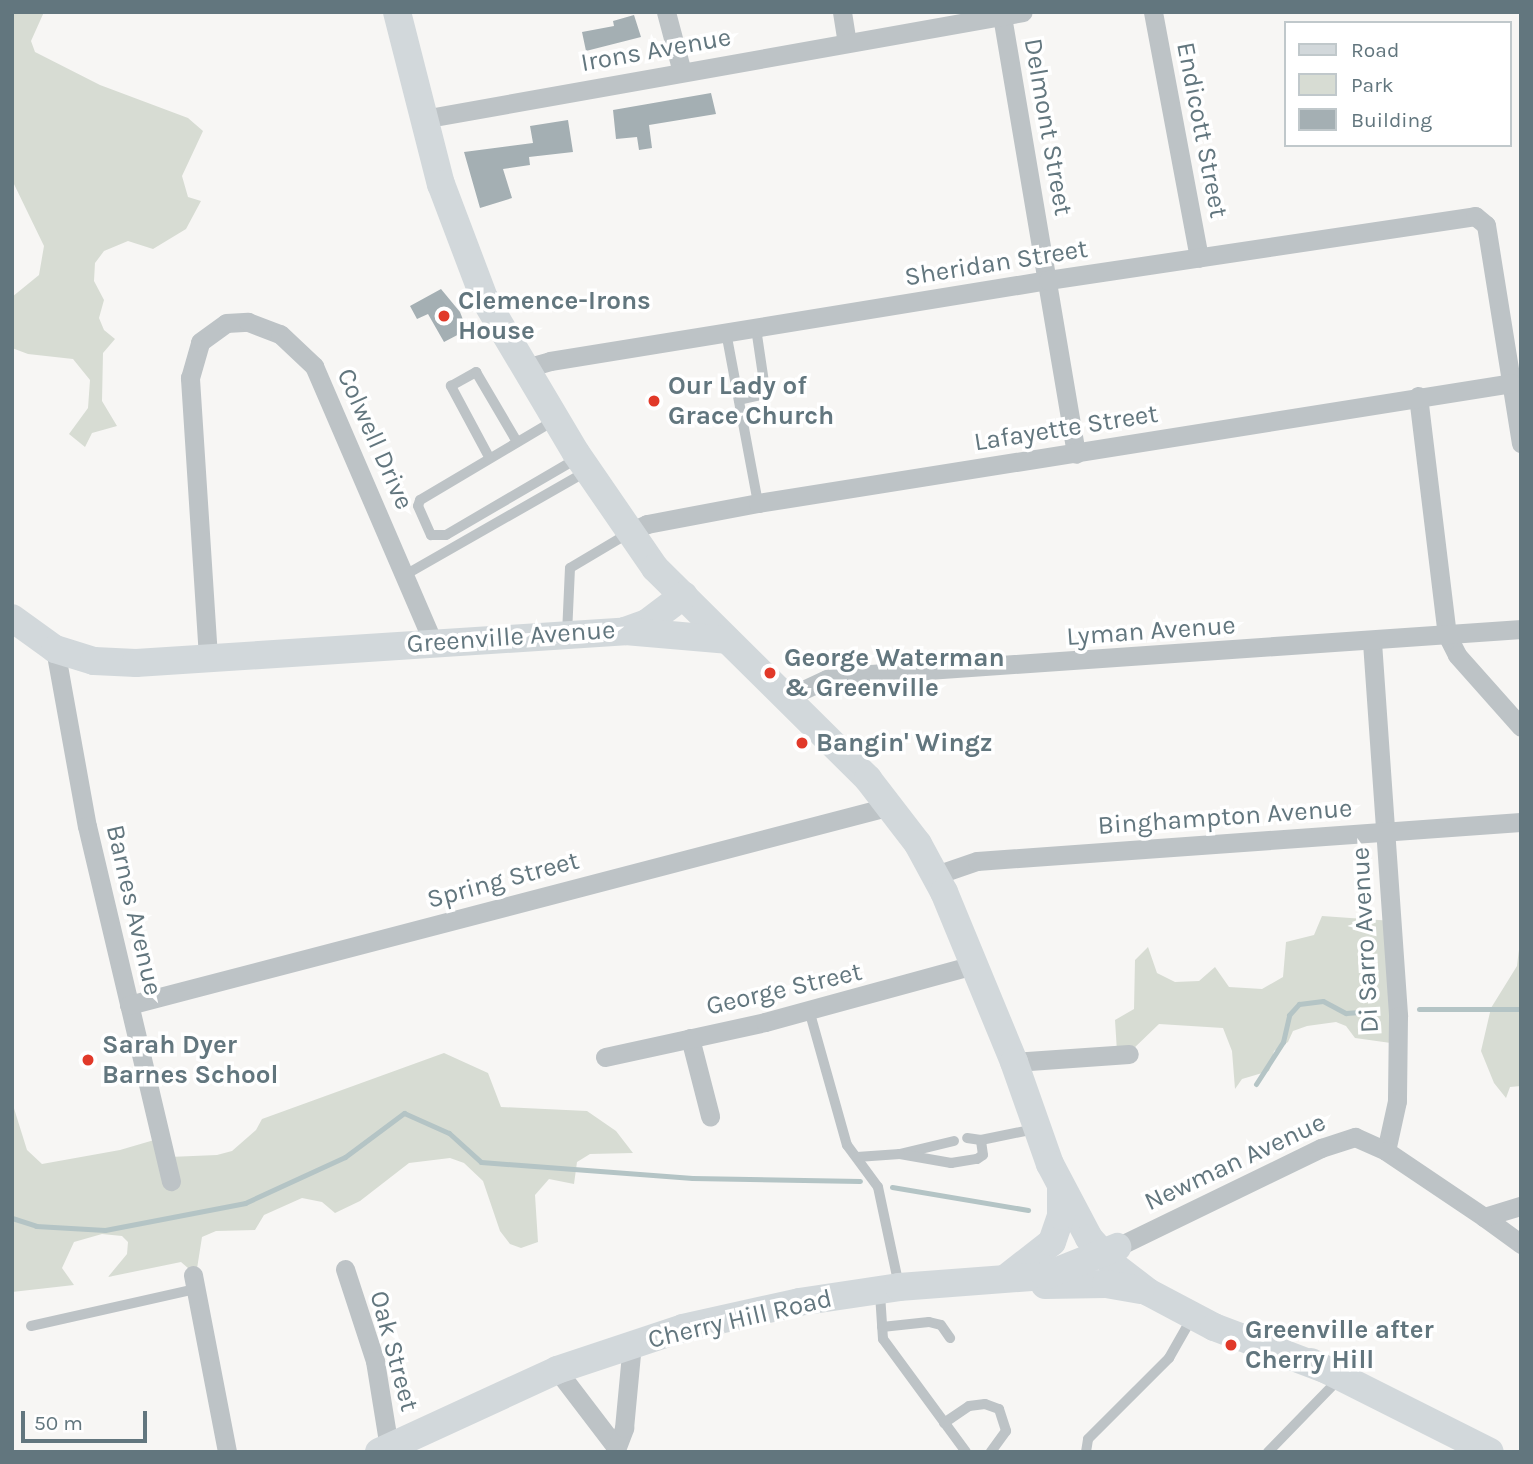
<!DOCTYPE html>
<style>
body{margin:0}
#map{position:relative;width:1533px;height:1464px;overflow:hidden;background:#f7f6f4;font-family:Karla,sans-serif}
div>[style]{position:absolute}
.green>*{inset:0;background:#d7dcd3}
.stream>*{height:5px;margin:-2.5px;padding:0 2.5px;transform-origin:2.5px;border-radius:2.5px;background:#b4c4c5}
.building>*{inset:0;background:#a4afb3}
.lane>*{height:10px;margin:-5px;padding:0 5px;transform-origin:5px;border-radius:5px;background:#bdc3c6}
.street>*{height:19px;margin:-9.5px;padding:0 9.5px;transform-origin:9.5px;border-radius:9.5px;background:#bdc3c6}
.secondary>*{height:28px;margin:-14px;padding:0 14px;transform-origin:14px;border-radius:14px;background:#d2d8db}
.dots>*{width:19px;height:19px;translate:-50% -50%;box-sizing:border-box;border:4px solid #fff;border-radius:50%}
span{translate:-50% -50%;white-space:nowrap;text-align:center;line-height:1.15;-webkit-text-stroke:7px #fff;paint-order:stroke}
.street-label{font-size:26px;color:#62767e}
.poi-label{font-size:26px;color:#62767e;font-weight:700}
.left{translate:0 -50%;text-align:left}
.frame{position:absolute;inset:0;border:14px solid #62767e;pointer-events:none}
.legend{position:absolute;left:1284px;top:21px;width:228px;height:126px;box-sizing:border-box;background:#fff;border:2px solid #c0c8cb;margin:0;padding:9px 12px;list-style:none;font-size:21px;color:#62767e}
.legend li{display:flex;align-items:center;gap:14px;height:35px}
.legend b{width:35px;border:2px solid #c0c8cb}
.scale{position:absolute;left:21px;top:1411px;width:126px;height:32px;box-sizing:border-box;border:4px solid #62767e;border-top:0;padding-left:9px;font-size:21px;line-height:24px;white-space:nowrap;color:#62767e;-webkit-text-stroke:5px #fff;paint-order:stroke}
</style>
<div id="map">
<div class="green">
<i style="clip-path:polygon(12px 12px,44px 12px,31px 41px,35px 52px,100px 85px,188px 118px,203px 131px,182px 176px,188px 197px,201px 201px,186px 229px,153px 249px,128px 241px,104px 251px,95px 263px,94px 281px,104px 300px,99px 318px,104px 330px,115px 339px,103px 353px,102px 401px,117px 426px,92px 433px,85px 447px,69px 434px,88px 408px,90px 380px,73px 359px,28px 354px,12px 348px,12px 297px,39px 275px,44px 246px,12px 180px)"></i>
<i style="clip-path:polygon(1322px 916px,1393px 921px,1398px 1044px,1355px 1038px,1346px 1026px,1336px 1022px,1307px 1026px,1293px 1031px,1288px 1042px,1274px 1051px,1269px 1071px,1242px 1079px,1235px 1089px,1232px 1051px,1223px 1028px,1159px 1024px,1131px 1051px,1117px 1052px,1115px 1020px,1134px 1009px,1135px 960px,1148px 947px,1157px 973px,1175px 982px,1199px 981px,1215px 967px,1229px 987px,1262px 989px,1283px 977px,1286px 942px,1314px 935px)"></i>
<i style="clip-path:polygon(1521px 933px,1521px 1086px,1510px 1087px,1506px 1098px,1494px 1083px,1481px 1051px,1491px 1008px,1517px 966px)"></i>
<i style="clip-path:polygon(444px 1053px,488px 1073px,501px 1107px,587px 1111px,616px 1131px,633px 1153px,590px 1154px,577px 1162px,574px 1184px,549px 1179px,535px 1195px,538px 1242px,521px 1248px,510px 1244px,500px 1231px,483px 1181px,464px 1163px,450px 1158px,409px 1163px,360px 1201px,335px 1213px,322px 1202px,302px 1198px,264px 1215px,255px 1230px,216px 1231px,202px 1237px,196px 1275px,181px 1262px,108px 1277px,127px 1254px,128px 1242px,122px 1236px,102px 1234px,74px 1242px,62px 1268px,74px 1285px,12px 1292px,12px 1102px,27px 1150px,42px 1164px,120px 1150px,161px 1138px,169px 1157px,217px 1155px,232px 1151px,256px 1130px,262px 1119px)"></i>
</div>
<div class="stream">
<i style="left:1419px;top:1009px;width:102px"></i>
<i style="left:1256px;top:1084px;width:50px;rotate:-57.3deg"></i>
<i style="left:1283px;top:1042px;width:28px;rotate:-77deg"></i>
<i style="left:1289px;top:1015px;width:15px;rotate:-48deg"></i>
<i style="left:1299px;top:1004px;width:24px;rotate:-7deg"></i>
<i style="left:1323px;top:1001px;width:26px;rotate:28deg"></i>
<i style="left:1346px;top:1013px;width:31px;rotate:-4deg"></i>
<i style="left:892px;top:1187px;width:138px;rotate:9.6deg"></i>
<i style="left:12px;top:1218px;width:25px;rotate:18deg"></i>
<i style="left:36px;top:1226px;width:69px;rotate:3.3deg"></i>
<i style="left:105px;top:1230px;width:143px;rotate:-10.9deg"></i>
<i style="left:245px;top:1203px;width:110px;rotate:-24.7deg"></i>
<i style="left:345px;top:1157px;width:74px;rotate:-36.7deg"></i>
<i style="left:404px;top:1113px;width:49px;rotate:24deg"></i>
<i style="left:449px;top:1133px;width:43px;rotate:42.2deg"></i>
<i style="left:481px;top:1162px;width:212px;rotate:4.3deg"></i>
<i style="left:692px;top:1178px;width:168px;rotate:1deg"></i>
</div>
<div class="building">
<i style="clip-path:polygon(634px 15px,641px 37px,586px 51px,582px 32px,614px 26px,613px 21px)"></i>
<i style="clip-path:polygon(711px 93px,716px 114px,649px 125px,652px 148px,639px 150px,637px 137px,616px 139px,613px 110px)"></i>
<i style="clip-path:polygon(568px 120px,573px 152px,529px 157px,530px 165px,503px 169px,512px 198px,480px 208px,464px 152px,533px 143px,530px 126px)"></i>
<i style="clip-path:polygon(441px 289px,460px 312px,467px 330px,444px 342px,428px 314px,417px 319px,410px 306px)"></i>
</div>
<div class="lane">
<i style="left:726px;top:332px;width:174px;rotate:79.4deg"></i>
<i style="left:739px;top:400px;width:22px;rotate:-13deg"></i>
<i style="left:760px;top:395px;width:8px;rotate:-50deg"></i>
<i style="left:765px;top:389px;width:62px;rotate:-98.4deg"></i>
<i style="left:555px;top:420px;width:157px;rotate:149.3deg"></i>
<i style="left:420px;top:500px;width:6px;rotate:108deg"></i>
<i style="left:418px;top:506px;width:32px;rotate:66deg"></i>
<i style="left:431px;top:535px;width:15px"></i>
<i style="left:446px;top:535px;width:151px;rotate:-30.3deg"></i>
<i style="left:489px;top:457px;width:81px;rotate:-118.2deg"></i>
<i style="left:451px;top:386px;width:29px;rotate:-29deg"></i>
<i style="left:476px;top:372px;width:81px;rotate:59.6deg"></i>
<i style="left:405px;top:575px;width:210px;rotate:-29.7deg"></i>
<i style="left:567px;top:634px;width:66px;rotate:-87.4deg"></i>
<i style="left:570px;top:568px;width:69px;rotate:-30.7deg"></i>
<i style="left:809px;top:1010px;width:140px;rotate:74.3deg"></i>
<i style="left:847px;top:1145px;width:52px;rotate:53.6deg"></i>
<i style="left:878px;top:1187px;width:101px;rotate:78deg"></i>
<i style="left:981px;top:1140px;width:55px;rotate:-11.5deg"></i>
<i style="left:954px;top:1141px;width:56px;rotate:166.5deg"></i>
<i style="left:900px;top:1154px;width:52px;rotate:10deg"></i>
<i style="left:951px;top:1163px;width:26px;rotate:-9deg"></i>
<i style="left:977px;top:1159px;width:7px;rotate:-34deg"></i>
<i style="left:983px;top:1155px;width:15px;rotate:-98deg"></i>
<i style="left:981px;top:1140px;width:14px;rotate:-172deg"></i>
<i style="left:857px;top:1157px;width:43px;rotate:-4deg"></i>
<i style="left:880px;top:1294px;width:45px;rotate:86.2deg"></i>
<i style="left:883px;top:1339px;width:140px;rotate:53.7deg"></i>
<i style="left:31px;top:1326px;width:168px;rotate:-12.7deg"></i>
<i style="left:882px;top:1327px;width:47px;rotate:-6.1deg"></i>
<i style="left:929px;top:1322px;width:12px;rotate:14deg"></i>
<i style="left:941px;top:1325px;width:16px;rotate:55deg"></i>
<i style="left:944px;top:1423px;width:30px;rotate:-34deg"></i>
<i style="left:969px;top:1406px;width:16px;rotate:-7deg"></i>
<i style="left:985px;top:1404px;width:15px;rotate:20deg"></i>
<i style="left:999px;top:1409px;width:23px;rotate:72deg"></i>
<i style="left:1006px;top:1431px;width:26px;rotate:126deg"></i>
<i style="left:1086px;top:1452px;width:13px;rotate:-81deg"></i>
<i style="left:1088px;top:1439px;width:115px;rotate:-45deg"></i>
<i style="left:1169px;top:1358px;width:48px;rotate:-60.3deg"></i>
<i style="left:1268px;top:1452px;width:102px;rotate:-45.8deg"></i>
</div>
<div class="street">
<i style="left:666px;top:12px;width:62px;rotate:75.1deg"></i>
<i style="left:842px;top:12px;width:31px;rotate:81deg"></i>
<i style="left:1153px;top:12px;width:250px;rotate:79.4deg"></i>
<i style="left:1002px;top:16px;width:444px;rotate:80.4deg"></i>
<i style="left:423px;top:119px;width:609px;rotate:-10.11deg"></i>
<i style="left:526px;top:368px;width:25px;rotate:-16deg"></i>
<i style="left:550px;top:361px;width:505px;rotate:-9.24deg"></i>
<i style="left:1048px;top:280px;width:432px;rotate:-8.5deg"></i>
<i style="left:1475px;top:216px;width:14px;rotate:39deg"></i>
<i style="left:1486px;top:225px;width:221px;rotate:80.9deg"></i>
<i style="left:1418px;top:396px;width:241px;rotate:83.1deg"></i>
<i style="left:1447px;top:635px;width:22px;rotate:63deg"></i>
<i style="left:1457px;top:655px;width:96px;rotate:48.4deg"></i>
<i style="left:630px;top:532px;width:19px;rotate:-25deg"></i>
<i style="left:647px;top:524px;width:113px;rotate:-10.7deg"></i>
<i style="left:758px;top:503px;width:763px;rotate:-9.04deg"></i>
<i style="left:1372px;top:642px;width:375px;rotate:86deg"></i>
<i style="left:1398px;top:1016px;width:85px;rotate:90.7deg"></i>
<i style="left:1397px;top:1101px;width:51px;rotate:102.4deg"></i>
<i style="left:55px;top:649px;width:180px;rotate:79.8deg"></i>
<i style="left:87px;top:826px;width:365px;rotate:76.7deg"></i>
<i style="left:208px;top:657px;width:280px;rotate:-93.7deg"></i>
<i style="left:190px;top:378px;width:37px;rotate:-74deg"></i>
<i style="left:200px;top:342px;width:32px;rotate:-36deg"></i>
<i style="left:226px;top:323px;width:22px;rotate:-3deg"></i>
<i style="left:248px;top:322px;width:34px;rotate:21deg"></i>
<i style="left:280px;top:334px;width:47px;rotate:43.3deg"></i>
<i style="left:314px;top:366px;width:301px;rotate:66.7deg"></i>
<i style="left:788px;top:697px;width:43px;rotate:-24.8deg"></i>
<i style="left:827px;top:679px;width:29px;rotate:-8deg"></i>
<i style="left:856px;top:675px;width:667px;rotate:-3.96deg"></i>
<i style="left:936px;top:875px;width:43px;rotate:-18.9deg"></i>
<i style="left:977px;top:861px;width:545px;rotate:-4.1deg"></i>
<i style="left:129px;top:1005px;width:788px;rotate:-14.64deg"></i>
<i style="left:690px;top:1038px;width:81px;rotate:75.6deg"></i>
<i style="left:605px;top:1057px;width:164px;rotate:-12.3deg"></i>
<i style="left:765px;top:1022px;width:217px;rotate:-15.3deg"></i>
<i style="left:1014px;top:1062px;width:115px;rotate:-4deg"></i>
<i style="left:1484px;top:1217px;width:46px;rotate:36.1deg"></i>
<i style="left:1117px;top:1247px;width:227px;rotate:-25.9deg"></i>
<i style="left:1321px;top:1148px;width:36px;rotate:-18deg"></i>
<i style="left:1355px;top:1137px;width:34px;rotate:24deg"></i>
<i style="left:1386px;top:1151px;width:118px;rotate:34deg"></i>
<i style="left:1484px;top:1217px;width:39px;rotate:-17deg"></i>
<i style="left:345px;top:1269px;width:97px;rotate:71.9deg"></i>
<i style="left:375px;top:1361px;width:87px;rotate:80.8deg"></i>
<i style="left:193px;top:1275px;width:180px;rotate:79.1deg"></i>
<i style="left:557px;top:1370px;width:96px;rotate:52.7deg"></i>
<i style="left:615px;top:1452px;width:26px;rotate:-69deg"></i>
<i style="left:624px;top:1428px;width:85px;rotate:-84.6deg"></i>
</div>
<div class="secondary">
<i style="left:397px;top:12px;width:178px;rotate:75.7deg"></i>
<i style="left:441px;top:184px;width:122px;rotate:69.3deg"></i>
<i style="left:484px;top:298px;width:180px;rotate:59.3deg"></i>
<i style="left:576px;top:453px;width:140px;rotate:55.5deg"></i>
<i style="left:655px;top:568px;width:300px;rotate:44.7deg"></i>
<i style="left:868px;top:779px;width:82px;rotate:52.4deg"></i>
<i style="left:918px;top:844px;width:55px;rotate:61.6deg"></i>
<i style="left:944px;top:892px;width:184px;rotate:67.6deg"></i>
<i style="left:1014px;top:1062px;width:108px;rotate:70.6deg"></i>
<i style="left:1050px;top:1164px;width:84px;rotate:62.2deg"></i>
<i style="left:1089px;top:1238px;width:36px;rotate:48deg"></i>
<i style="left:1113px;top:1265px;width:44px;rotate:37.6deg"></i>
<i style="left:1148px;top:1292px;width:75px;rotate:27.9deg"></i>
<i style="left:1214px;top:1327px;width:121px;rotate:20.8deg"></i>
<i style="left:12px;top:618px;width:53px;rotate:35.8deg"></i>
<i style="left:55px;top:649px;width:41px;rotate:17.1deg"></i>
<i style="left:94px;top:661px;width:42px;rotate:2.7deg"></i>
<i style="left:136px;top:663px;width:490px;rotate:-3.7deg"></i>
<i style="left:625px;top:631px;width:23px;rotate:-20deg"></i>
<i style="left:647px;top:623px;width:46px;rotate:-37.1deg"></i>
<i style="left:625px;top:631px;width:102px;rotate:5deg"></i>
<i style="left:1006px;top:1278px;width:58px;rotate:-38deg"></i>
<i style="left:1052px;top:1242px;width:28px;rotate:-71deg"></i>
<i style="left:1061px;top:1216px;width:27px;rotate:-90deg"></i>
<i style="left:1045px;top:1285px;width:61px;rotate:-0.9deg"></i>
<i style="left:1106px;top:1284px;width:35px;rotate:10deg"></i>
<i style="left:1311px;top:1362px;width:200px;rotate:26.7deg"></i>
<i style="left:379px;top:1452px;width:196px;rotate:-24.7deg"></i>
<i style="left:557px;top:1370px;width:133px;rotate:-18.4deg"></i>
<i style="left:683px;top:1328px;width:119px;rotate:-12.6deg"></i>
<i style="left:799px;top:1302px;width:101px;rotate:-8.5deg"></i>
<i style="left:899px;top:1287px;width:146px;rotate:-4.3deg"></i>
<i style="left:1045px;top:1276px;width:78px;rotate:-21.9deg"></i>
</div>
<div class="dots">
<i style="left:444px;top:316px;background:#e13929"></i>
<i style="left:654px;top:401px;background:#e13929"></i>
<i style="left:770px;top:673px;background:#e13929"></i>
<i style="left:802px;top:743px;background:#e13929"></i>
<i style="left:88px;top:1060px;background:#e13929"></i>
<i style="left:1231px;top:1345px;background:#e13929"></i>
</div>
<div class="street-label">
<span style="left:656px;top:50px;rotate:-10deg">Irons Avenue</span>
<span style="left:1048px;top:127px;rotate:80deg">Delmont Street</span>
<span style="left:1202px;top:130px;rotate:79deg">Endicott Street</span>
<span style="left:996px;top:263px;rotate:-9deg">Sheridan Street</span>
<span style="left:1066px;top:428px;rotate:-9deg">Lafayette Street</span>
<span style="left:375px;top:439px;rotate:66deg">Colwell Drive</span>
<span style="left:1151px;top:631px;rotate:-4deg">Lyman Avenue</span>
<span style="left:511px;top:637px;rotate:-4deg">Greenville Avenue</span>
<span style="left:1225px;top:817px;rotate:-4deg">Binghampton Avenue</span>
<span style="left:503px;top:880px;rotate:-15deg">Spring Street</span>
<span style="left:134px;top:910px;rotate:77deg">Barnes Avenue</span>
<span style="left:1365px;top:940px;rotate:-93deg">Di Sarro Avenue</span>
<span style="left:784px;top:989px;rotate:-13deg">George Street</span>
<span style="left:1235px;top:1162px;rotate:-25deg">Newman Avenue</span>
<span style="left:740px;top:1319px;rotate:-13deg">Cherry Hill Road</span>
<span style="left:394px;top:1351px;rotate:75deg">Oak Street</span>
</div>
<div class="poi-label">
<span class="left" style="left:458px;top:316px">Clemence-Irons<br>House</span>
<span class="left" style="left:668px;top:401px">Our Lady of<br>Grace Church</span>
<span class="left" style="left:784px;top:673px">George Waterman<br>&amp; Greenville</span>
<span class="left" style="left:816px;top:743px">Bangin' Wingz</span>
<span class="left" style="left:102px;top:1060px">Sarah Dyer<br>Barnes School</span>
<span class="left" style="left:1245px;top:1345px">Greenville after<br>Cherry Hill</span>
</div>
<div class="frame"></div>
<ul class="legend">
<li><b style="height:9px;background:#d2d8db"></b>Road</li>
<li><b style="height:19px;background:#d7dcd3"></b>Park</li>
<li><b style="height:19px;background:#a4afb3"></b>Building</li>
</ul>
<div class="scale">50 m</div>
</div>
